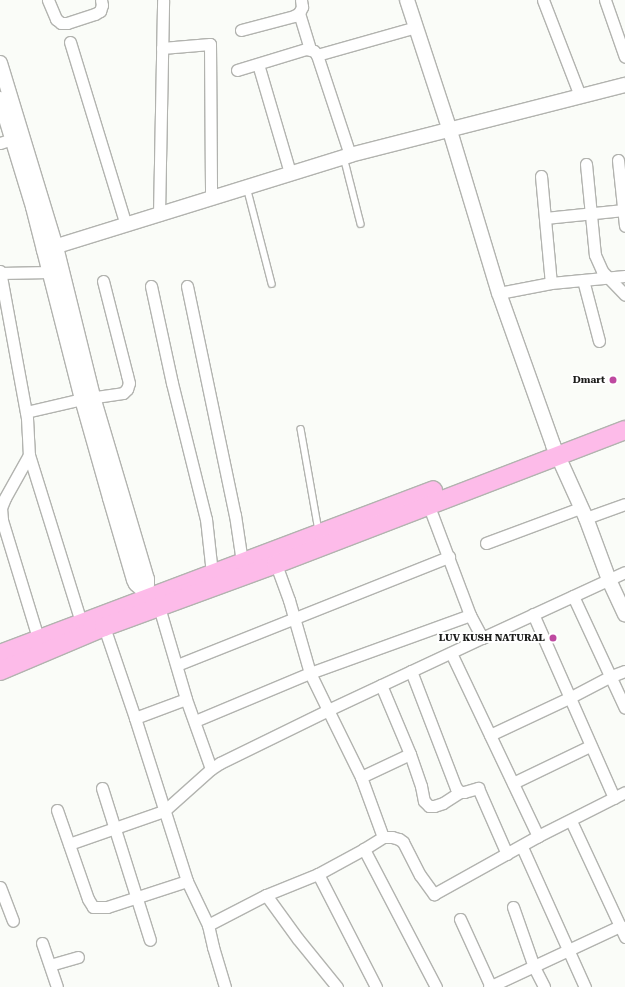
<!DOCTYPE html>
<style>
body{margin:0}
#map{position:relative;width:625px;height:987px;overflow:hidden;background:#fafcf8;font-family:"Roboto Serif",serif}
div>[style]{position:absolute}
.roads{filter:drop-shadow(1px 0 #b2b3af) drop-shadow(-1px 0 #b2b3af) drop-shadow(0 1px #b2b3af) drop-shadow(0 -1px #b2b3af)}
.service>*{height:5.5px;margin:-2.75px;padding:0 2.75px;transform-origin:2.75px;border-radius:2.75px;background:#fff}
.minor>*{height:11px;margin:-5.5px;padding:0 5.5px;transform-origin:5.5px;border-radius:5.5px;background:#fff}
.tertiary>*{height:14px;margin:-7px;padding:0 7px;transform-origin:7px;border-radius:7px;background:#fff}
.primary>*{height:18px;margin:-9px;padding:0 9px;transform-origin:9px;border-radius:9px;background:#fdbbe9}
.dots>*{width:11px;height:11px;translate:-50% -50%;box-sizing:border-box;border:2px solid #fff;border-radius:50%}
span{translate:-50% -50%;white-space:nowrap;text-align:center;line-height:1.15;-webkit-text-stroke:4px #fff;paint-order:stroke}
.poi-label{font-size:10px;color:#1c1d1b;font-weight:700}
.right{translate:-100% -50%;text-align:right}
</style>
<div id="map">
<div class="roads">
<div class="service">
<i style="left:344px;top:157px;width:69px;rotate:75.8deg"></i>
<i style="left:247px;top:187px;width:100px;rotate:75.5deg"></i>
<i style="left:301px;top:429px;width:104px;rotate:80deg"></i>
</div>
<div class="minor">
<i style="left:48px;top:0;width:21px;rotate:67deg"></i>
<i style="left:56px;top:19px;width:6px;rotate:39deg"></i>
<i style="left:61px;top:23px;width:6px"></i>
<i style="left:67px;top:23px;width:29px;rotate:-18deg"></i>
<i style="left:95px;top:14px;width:6px;rotate:-31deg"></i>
<i style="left:100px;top:11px;width:6px;rotate:-72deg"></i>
<i style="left:102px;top:5px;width:5px;rotate:-101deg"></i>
<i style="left:543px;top:0;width:103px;rotate:68.9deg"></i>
<i style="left:605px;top:0;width:60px;rotate:70.7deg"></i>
<i style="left:299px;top:13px;width:38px;rotate:73deg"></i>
<i style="left:241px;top:30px;width:55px;rotate:-14.8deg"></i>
<i style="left:294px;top:16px;width:6px;rotate:-31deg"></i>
<i style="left:299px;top:13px;width:7px;rotate:-63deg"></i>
<i style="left:302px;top:7px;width:7px;rotate:-98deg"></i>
<i style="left:70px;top:42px;width:191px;rotate:73deg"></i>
<i style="left:162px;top:48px;width:48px;rotate:-4.8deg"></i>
<i style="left:210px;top:44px;width:154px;rotate:89.6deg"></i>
<i style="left:317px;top:55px;width:103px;rotate:-15.8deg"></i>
<i style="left:258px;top:64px;width:114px;rotate:73.6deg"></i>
<i style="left:237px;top:70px;width:72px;rotate:-16.9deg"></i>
<i style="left:306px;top:49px;width:8px;rotate:14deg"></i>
<i style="left:314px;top:51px;width:5px;rotate:53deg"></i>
<i style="left:317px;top:55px;width:105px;rotate:71.7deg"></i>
<i style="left:0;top:143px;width:19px;rotate:-18deg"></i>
<i style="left:618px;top:160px;width:66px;rotate:83.9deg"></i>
<i style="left:586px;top:164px;width:91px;rotate:84.4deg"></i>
<i style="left:595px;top:255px;width:17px;rotate:66deg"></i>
<i style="left:602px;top:271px;width:33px;rotate:46deg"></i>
<i style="left:541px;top:176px;width:107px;rotate:84.7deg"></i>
<i style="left:159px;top:215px;width:215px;rotate:-88.9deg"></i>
<i style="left:545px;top:218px;width:79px;rotate:-5.8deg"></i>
<i style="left:0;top:271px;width:149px;rotate:79.6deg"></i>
<i style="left:27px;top:418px;width:37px;rotate:87deg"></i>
<i style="left:29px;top:455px;width:175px;rotate:72.7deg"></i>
<i style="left:0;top:273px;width:50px;rotate:-1.1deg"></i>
<i style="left:583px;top:280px;width:63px;rotate:75.3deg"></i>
<i style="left:151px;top:286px;width:99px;rotate:77.8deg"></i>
<i style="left:172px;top:383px;width:140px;rotate:76deg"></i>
<i style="left:206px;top:519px;width:54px;rotate:83.7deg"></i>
<i style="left:187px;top:286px;width:234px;rotate:78.2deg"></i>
<i style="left:235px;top:515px;width:48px;rotate:81.5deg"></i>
<i style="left:499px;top:293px;width:53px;rotate:-10.9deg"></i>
<i style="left:551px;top:283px;width:74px;rotate:-5.4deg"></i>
<i style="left:26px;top:412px;width:57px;rotate:-13.1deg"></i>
<i style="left:82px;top:399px;width:41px;rotate:-8.3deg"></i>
<i style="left:123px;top:393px;width:6px;rotate:-45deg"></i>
<i style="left:127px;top:389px;width:6px;rotate:-72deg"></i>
<i style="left:129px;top:383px;width:8px;rotate:-104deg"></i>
<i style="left:127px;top:375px;width:97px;rotate:-104.3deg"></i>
<i style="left:29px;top:455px;width:49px;rotate:119.2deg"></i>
<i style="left:5px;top:498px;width:11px;rotate:112deg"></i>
<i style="left:1px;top:508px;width:12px;rotate:85deg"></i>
<i style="left:2px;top:520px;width:123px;rotate:73deg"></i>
<i style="left:586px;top:518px;width:41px;rotate:-19.7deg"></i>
<i style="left:486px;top:543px;width:100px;rotate:-20.4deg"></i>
<i style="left:274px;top:559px;width:44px;rotate:69.9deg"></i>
<i style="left:289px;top:600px;width:76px;rotate:74deg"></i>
<i style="left:310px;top:673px;width:41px;rotate:64.1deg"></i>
<i style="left:328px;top:710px;width:170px;rotate:-25.1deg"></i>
<i style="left:573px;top:596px;width:123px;rotate:65.1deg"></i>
<i style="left:159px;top:607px;width:96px;rotate:73.6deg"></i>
<i style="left:186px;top:699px;width:74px;rotate:70.3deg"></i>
<i style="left:533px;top:614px;width:201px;rotate:66.2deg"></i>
<i style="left:470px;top:615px;width:26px;rotate:62deg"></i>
<i style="left:482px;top:638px;width:157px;rotate:-24.8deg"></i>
<i style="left:102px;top:621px;width:102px;rotate:71.2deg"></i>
<i style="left:135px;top:718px;width:171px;rotate:72.3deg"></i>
<i style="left:187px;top:881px;width:49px;rotate:64.5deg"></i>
<i style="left:208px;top:925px;width:23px;rotate:77deg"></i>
<i style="left:213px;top:947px;width:42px;rotate:73.3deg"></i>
<i style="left:451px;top:653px;width:203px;rotate:64.6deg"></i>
<i style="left:177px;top:665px;width:293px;rotate:-21.7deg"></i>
<i style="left:411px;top:671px;width:125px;rotate:69deg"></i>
<i style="left:456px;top:788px;width:6px;rotate:45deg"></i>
<i style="left:460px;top:792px;width:4px"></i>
<i style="left:464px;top:792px;width:15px;rotate:-16deg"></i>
<i style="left:478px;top:788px;width:72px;rotate:66.3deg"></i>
<i style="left:381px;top:685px;width:75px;rotate:67.2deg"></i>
<i style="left:410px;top:754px;width:34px;rotate:71deg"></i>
<i style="left:421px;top:786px;width:15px;rotate:79deg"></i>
<i style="left:424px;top:801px;width:7px;rotate:45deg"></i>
<i style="left:429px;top:806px;width:5px"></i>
<i style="left:434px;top:806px;width:9px;rotate:-18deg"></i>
<i style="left:443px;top:803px;width:20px;rotate:-33deg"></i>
<i style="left:135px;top:718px;width:54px;rotate:-20.4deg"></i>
<i style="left:195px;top:721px;width:125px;rotate:-22.7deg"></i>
<i style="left:310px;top:673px;width:170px;rotate:-19.9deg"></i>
<i style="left:470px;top:615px;width:122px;rotate:-110.7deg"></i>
<i style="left:490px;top:735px;width:87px;rotate:-25.1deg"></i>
<i style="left:569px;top:698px;width:45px;rotate:-27.7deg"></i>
<i style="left:609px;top:677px;width:17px;rotate:-21deg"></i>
<i style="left:361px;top:777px;width:54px;rotate:-25.1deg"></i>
<i style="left:513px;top:783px;width:85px;rotate:-25.7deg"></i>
<i style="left:102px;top:788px;width:159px;rotate:72.5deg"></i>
<i style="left:57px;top:810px;width:94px;rotate:70.8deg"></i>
<i style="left:88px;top:899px;width:9px;rotate:58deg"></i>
<i style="left:93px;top:907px;width:14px"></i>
<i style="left:107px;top:907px;width:84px;rotate:-18deg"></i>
<i style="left:571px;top:821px;width:128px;rotate:65deg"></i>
<i style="left:69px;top:844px;width:101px;rotate:-19.2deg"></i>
<i style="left:164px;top:811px;width:63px;rotate:-41.8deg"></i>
<i style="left:211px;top:769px;width:11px;rotate:-34deg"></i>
<i style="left:220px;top:763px;width:120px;rotate:-26.1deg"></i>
<i style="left:328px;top:710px;width:75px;rotate:63.8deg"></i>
<i style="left:361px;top:777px;width:64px;rotate:69.9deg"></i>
<i style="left:522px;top:847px;width:154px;rotate:65.8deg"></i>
<i style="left:364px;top:849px;width:52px;rotate:151.5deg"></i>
<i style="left:318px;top:874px;width:127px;rotate:62.8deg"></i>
<i style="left:0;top:887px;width:36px;rotate:69deg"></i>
<i style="left:266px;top:895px;width:54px;rotate:54deg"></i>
<i style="left:298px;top:939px;width:62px;rotate:50.9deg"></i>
<i style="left:513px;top:907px;width:64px;rotate:70.7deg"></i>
<i style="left:534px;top:967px;width:22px;rotate:63deg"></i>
<i style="left:460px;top:919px;width:75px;rotate:65.5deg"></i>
<i style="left:208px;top:925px;width:65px;rotate:-27.3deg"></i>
<i style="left:266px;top:895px;width:56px;rotate:-22deg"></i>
<i style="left:42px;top:943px;width:46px;rotate:71.2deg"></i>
<i style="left:50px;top:965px;width:29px;rotate:-16deg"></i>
<i style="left:436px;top:987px;width:156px;rotate:-117.6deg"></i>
<i style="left:364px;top:849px;width:22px;rotate:-32deg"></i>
<i style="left:383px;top:837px;width:9px"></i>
<i style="left:392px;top:837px;width:7px;rotate:16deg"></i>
<i style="left:399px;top:839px;width:5px;rotate:37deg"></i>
<i style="left:403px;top:842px;width:37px;rotate:63deg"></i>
<i style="left:420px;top:875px;width:24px;rotate:54deg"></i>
<i style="left:434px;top:894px;width:119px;rotate:-29.1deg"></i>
<i style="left:538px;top:836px;width:97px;rotate:-26.8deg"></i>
<i style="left:489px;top:987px;width:145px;rotate:-25deg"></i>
</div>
<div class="tertiary">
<i style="left:407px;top:0;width:138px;rotate:71.8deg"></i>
<i style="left:450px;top:131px;width:169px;rotate:73.2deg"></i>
<i style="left:499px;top:293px;width:161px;rotate:70.4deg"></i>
<i style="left:553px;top:445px;width:80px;rotate:65.7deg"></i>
<i style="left:586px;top:518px;width:66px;rotate:69.6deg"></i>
<i style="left:609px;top:580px;width:38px;rotate:65deg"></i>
<i style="left:0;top:63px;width:192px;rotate:73.1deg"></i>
<i style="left:56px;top:247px;width:154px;rotate:76.1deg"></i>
<i style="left:93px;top:397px;width:190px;rotate:73.5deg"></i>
<i style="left:147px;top:579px;width:5px;rotate:90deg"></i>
<i style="left:147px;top:584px;width:8px;rotate:113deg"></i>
<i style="left:0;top:99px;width:113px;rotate:73deg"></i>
<i style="left:33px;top:207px;width:198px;rotate:75.7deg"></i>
<i style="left:82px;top:399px;width:103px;rotate:74.2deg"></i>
<i style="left:110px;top:498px;width:85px;rotate:73.7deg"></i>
<i style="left:134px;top:580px;width:4px;rotate:63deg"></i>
<i style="left:136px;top:584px;width:11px;rotate:41deg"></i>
<i style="left:144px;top:591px;width:9px;rotate:69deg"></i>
<i style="left:44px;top:250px;width:320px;rotate:-17.2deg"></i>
<i style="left:350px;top:155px;width:284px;rotate:-14.3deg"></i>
</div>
<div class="primary">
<i style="left:0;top:654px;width:463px;rotate:-20.7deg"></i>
<i style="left:0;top:671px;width:113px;rotate:-22.9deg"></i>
<i style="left:104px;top:627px;width:183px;rotate:-20.1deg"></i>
<i style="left:276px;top:564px;width:374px;rotate:-21deg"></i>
</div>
</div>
<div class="dots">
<i style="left:613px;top:380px;background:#be49a0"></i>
<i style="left:553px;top:638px;background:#be49a0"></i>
</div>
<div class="poi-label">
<span class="right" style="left:605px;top:380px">Dmart</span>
<span class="right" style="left:545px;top:638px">LUV KUSH NATURAL</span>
</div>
</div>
